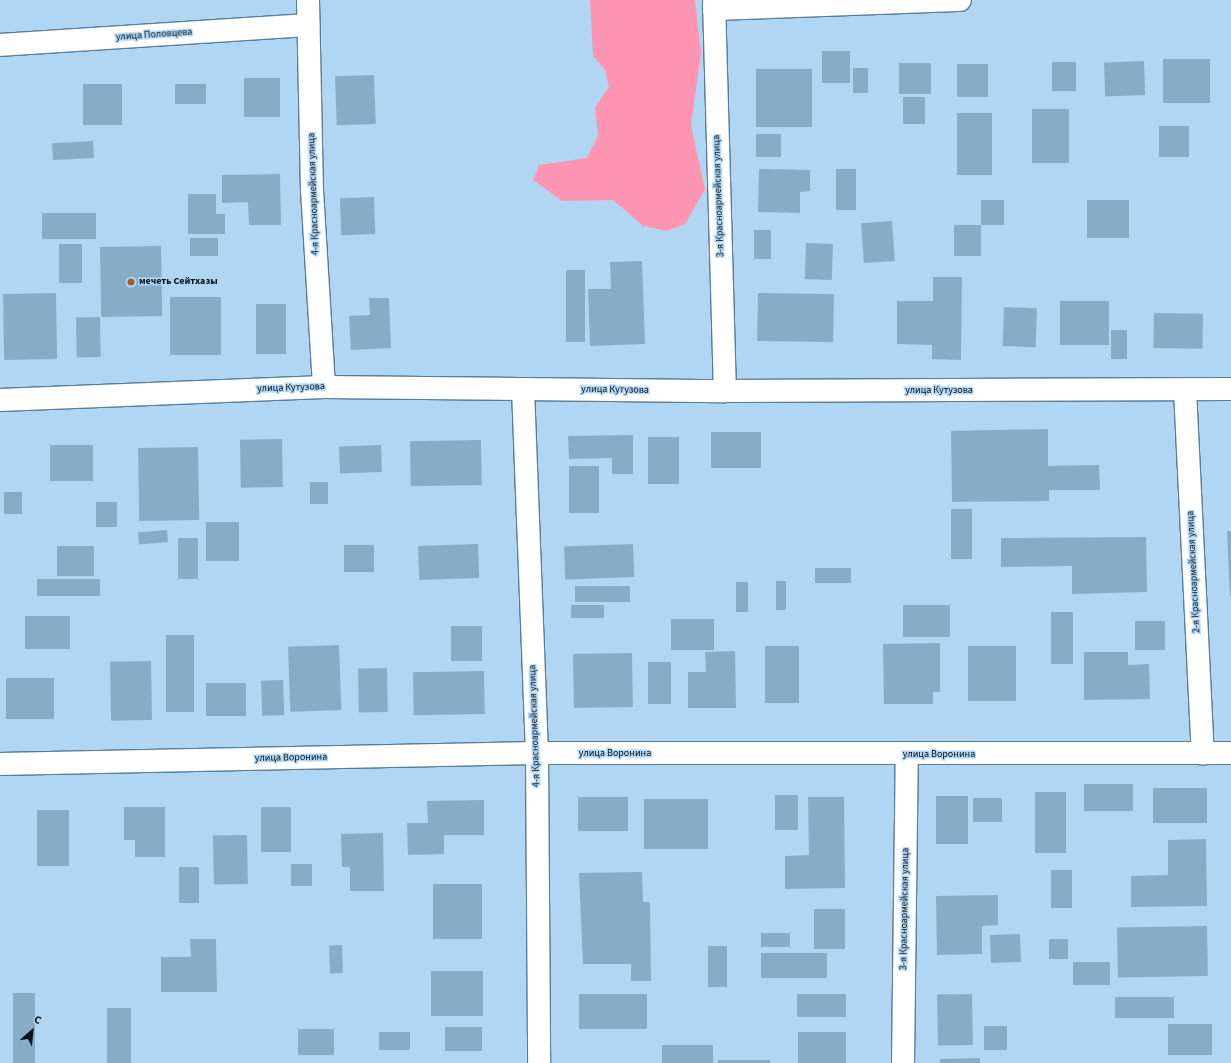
<!DOCTYPE html>
<meta charset="utf-8">
<style>
body{margin:0}
#map{position:relative;width:1231px;height:1063px;overflow:hidden;background:#b0d6f4;font-family:"Source Sans 3",sans-serif}
div>[style]{position:absolute}
.green>*{inset:0;background:#fd95b3}
.building>*{inset:0;background:#87acc8;transform-origin:0 0}
.roads{filter:drop-shadow(1px 0 #5a7d98) drop-shadow(-1px 0 #5a7d98) drop-shadow(0 1px #5a7d98) drop-shadow(0 -1px #5a7d98)}
.minor>*{height:22px;margin:-11px;padding:0 11px;transform-origin:11px;border-radius:11px;background:#fff}
.dots>*{width:11px;height:11px;translate:-50% -50%;box-sizing:border-box;border:2px solid #b0d6f4;border-radius:50%}
span{translate:-50% -50%;white-space:nowrap;text-align:center;line-height:1.15;-webkit-text-stroke:3px #b0d6f4;paint-order:stroke}
.street-label{font-size:10px;color:#07151f}
.poi-label{font-size:10px;color:#07151f;font-weight:700}
.left{translate:0 -50%;text-align:left}
.north{position:absolute;left:12px;top:1011px;width:40px;height:40px;-webkit-text-stroke:3px #b0d6f4;paint-order:stroke;rotate:27deg;font-size:11px;font-weight:700;line-height:16px;text-align:center;color:#07151f}
.north::after{content:'';display:block;margin:auto;width:14px;height:18px;background:#07151f;clip-path:polygon(50% 0,100% 100%,50% 72%,0 100%)}
</style>
<div id="map">
<div class="green">
<i style="clip-path:polygon(590px 0,695px 0,701px 53px,691px 125px,705px 190px,685px 224px,667px 231px,643px 226px,613px 200px,562px 201px,533px 180px,539px 165px,587px 158px,598px 136px,595px 107px,609px 87px,605px 70px,593px 56px)"></i>
</div>
<div class="building">
<i style="left:850px;top:51px;width:32px;height:28px;rotate:90deg"></i>
<i style="left:1163px;top:59px;width:47px;height:44px"></i>
<i style="left:1144px;top:61px;width:34px;height:40px;rotate:88deg"></i>
<i style="left:1076px;top:62px;width:29px;height:24px;rotate:90deg"></i>
<i style="left:899px;top:63px;width:32px;height:31px"></i>
<i style="left:957px;top:64px;width:31px;height:33px"></i>
<i style="left:853px;top:68px;width:15px;height:25px"></i>
<i style="left:812px;top:69px;width:58px;height:56px;rotate:90deg"></i>
<i style="left:374px;top:75px;width:49px;height:39px;rotate:88deg"></i>
<i style="left:280px;top:78px;width:39px;height:36px;rotate:90deg"></i>
<i style="left:83px;top:84px;width:39px;height:41px"></i>
<i style="left:175px;top:84px;width:31px;height:20px"></i>
<i style="left:925px;top:97px;width:27px;height:22px;rotate:90deg"></i>
<i style="left:1069px;top:109px;width:54px;height:37px;rotate:90deg"></i>
<i style="left:957px;top:113px;width:35px;height:62px"></i>
<i style="left:1159px;top:126px;width:30px;height:31px"></i>
<i style="left:756px;top:134px;width:25px;height:23px"></i>
<i style="left:93px;top:141px;width:17px;height:41px;rotate:87deg"></i>
<i style="clip-path:polygon(759px 169px,810px 170px,810px 191px,800px 192px,800px 213px,758px 212px)"></i>
<i style="left:836px;top:169px;width:20px;height:41px"></i>
<i style="clip-path:polygon(280px 174px,281px 225px,249px 225px,248px 202px,222px 203px,222px 175px)"></i>
<i style="clip-path:polygon(188px 194px,216px 194px,216px 214px,225px 214px,225px 234px,188px 234px)"></i>
<i style="left:374px;top:197px;width:37px;height:34px;rotate:88deg"></i>
<i style="left:981px;top:200px;width:23px;height:25px"></i>
<i style="left:1087px;top:200px;width:42px;height:38px"></i>
<i style="left:96px;top:213px;width:26px;height:54px;rotate:90deg"></i>
<i style="left:892px;top:221px;width:40px;height:31px;rotate:86deg"></i>
<i style="left:954px;top:225px;width:27px;height:31px"></i>
<i style="left:754px;top:230px;width:17px;height:29px"></i>
<i style="left:190px;top:238px;width:28px;height:18px"></i>
<i style="left:806px;top:243px;width:27px;height:36px;rotate:2deg"></i>
<i style="left:59px;top:244px;width:23px;height:39px"></i>
<i style="left:161px;top:246px;width:70px;height:61px;rotate:89deg"></i>
<i style="clip-path:polygon(642px 261px,645px 344px,590px 346px,588px 289px,611px 289px,610px 262px)"></i>
<i style="left:566px;top:270px;width:19px;height:72px"></i>
<i style="clip-path:polygon(933px 277px,962px 277px,961px 360px,932px 359px,932px 345px,897px 344px,897px 301px,933px 301px)"></i>
<i style="left:56px;top:293px;width:66px;height:53px;rotate:89deg"></i>
<i style="left:758px;top:293px;width:76px;height:48px;rotate:1deg"></i>
<i style="left:221px;top:297px;width:58px;height:51px;rotate:90deg"></i>
<i style="clip-path:polygon(369px 298px,389px 298px,391px 348px,351px 350px,349px 316px,370px 315px)"></i>
<i style="left:1060px;top:301px;width:49px;height:44px"></i>
<i style="left:256px;top:304px;width:30px;height:50px"></i>
<i style="left:1004px;top:307px;width:33px;height:39px;rotate:2deg"></i>
<i style="left:1154px;top:313px;width:49px;height:35px;rotate:1deg"></i>
<i style="left:100px;top:317px;width:40px;height:24px;rotate:89deg"></i>
<i style="left:1111px;top:330px;width:16px;height:29px"></i>
<i style="clip-path:polygon(1048px 429px,1048px 466px,1099px 465px,1100px 490px,1049px 490px,1049px 501px,952px 502px,951px 431px)"></i>
<i style="left:761px;top:432px;width:36px;height:50px;rotate:90deg"></i>
<i style="clip-path:polygon(633px 435px,633px 474px,612px 474px,612px 458px,569px 459px,568px 436px)"></i>
<i style="left:648px;top:437px;width:31px;height:47px"></i>
<i style="left:282px;top:439px;width:48px;height:42px;rotate:89deg"></i>
<i style="left:481px;top:440px;width:45px;height:71px;rotate:89deg"></i>
<i style="left:93px;top:445px;width:36px;height:43px;rotate:90deg"></i>
<i style="left:381px;top:445px;width:27px;height:42px;rotate:88deg"></i>
<i style="left:198px;top:447px;width:73px;height:60px;rotate:89deg"></i>
<i style="left:569px;top:466px;width:30px;height:47px"></i>
<i style="left:310px;top:482px;width:18px;height:22px"></i>
<i style="left:22px;top:492px;width:22px;height:18px;rotate:90deg"></i>
<i style="left:117px;top:502px;width:25px;height:21px;rotate:90deg"></i>
<i style="left:951px;top:509px;width:21px;height:50px"></i>
<i style="left:206px;top:522px;width:33px;height:39px"></i>
<i style="left:167px;top:530px;width:12px;height:29px;rotate:85deg"></i>
<i style="clip-path:polygon(1227px 531px,1231px 531px,1231px 596px,1230px 596px)"></i>
<i style="clip-path:polygon(1146px 537px,1147px 592px,1072px 594px,1072px 566px,1001px 567px,1001px 538px)"></i>
<i style="left:198px;top:538px;width:41px;height:20px;rotate:90deg"></i>
<i style="left:478px;top:544px;width:34px;height:60px;rotate:88deg"></i>
<i style="left:633px;top:544px;width:33px;height:69px;rotate:88deg"></i>
<i style="left:344px;top:545px;width:30px;height:27px"></i>
<i style="left:57px;top:546px;width:37px;height:30px"></i>
<i style="left:815px;top:568px;width:36px;height:15px"></i>
<i style="left:37px;top:579px;width:63px;height:17px"></i>
<i style="left:776px;top:581px;width:10px;height:29px"></i>
<i style="left:748px;top:582px;width:30px;height:12px;rotate:90deg"></i>
<i style="left:575px;top:586px;width:55px;height:16px"></i>
<i style="left:571px;top:605px;width:33px;height:13px"></i>
<i style="left:903px;top:605px;width:47px;height:32px"></i>
<i style="left:1051px;top:612px;width:22px;height:52px"></i>
<i style="left:70px;top:616px;width:33px;height:45px;rotate:90deg"></i>
<i style="left:714px;top:619px;width:31px;height:43px;rotate:90deg"></i>
<i style="left:1165px;top:621px;width:29px;height:30px;rotate:90deg"></i>
<i style="left:451px;top:626px;width:31px;height:35px"></i>
<i style="left:166px;top:635px;width:28px;height:77px"></i>
<i style="clip-path:polygon(940px 643px,940px 692px,933px 692px,933px 704px,884px 704px,883px 644px)"></i>
<i style="left:339px;top:645px;width:65px;height:51px;rotate:88deg"></i>
<i style="left:765px;top:646px;width:34px;height:57px"></i>
<i style="left:1016px;top:646px;width:55px;height:48px;rotate:90deg"></i>
<i style="clip-path:polygon(735px 651px,736px 708px,688px 708px,688px 672px,706px 672px,705px 652px)"></i>
<i style="clip-path:polygon(1084px 652px,1128px 652px,1128px 665px,1149px 664px,1150px 699px,1084px 700px)"></i>
<i style="left:632px;top:653px;width:54px;height:59px;rotate:89deg"></i>
<i style="left:151px;top:661px;width:59px;height:41px;rotate:89deg"></i>
<i style="left:648px;top:662px;width:23px;height:42px"></i>
<i style="left:387px;top:668px;width:44px;height:29px;rotate:89deg"></i>
<i style="left:484px;top:671px;width:43px;height:71px;rotate:89deg"></i>
<i style="left:6px;top:678px;width:48px;height:41px"></i>
<i style="left:283px;top:680px;width:35px;height:22px;rotate:88deg"></i>
<i style="left:246px;top:683px;width:33px;height:40px;rotate:90deg"></i>
<i style="left:1084px;top:784px;width:49px;height:27px"></i>
<i style="left:1153px;top:788px;width:54px;height:35px"></i>
<i style="left:1035px;top:792px;width:31px;height:61px"></i>
<i style="left:775px;top:795px;width:23px;height:35px"></i>
<i style="left:936px;top:796px;width:32px;height:48px"></i>
<i style="left:578px;top:797px;width:50px;height:34px"></i>
<i style="clip-path:polygon(808px 797px,844px 797px,845px 888px,785px 889px,785px 856px,809px 855px)"></i>
<i style="left:973px;top:798px;width:29px;height:24px"></i>
<i style="left:644px;top:799px;width:64px;height:50px"></i>
<i style="clip-path:polygon(484px 800px,484px 835px,444px 835px,444px 854px,408px 855px,407px 823px,428px 823px,427px 801px)"></i>
<i style="clip-path:polygon(124px 807px,165px 807px,165px 857px,135px 857px,135px 840px,124px 840px)"></i>
<i style="left:261px;top:807px;width:30px;height:45px"></i>
<i style="left:69px;top:810px;width:56px;height:32px;rotate:90deg"></i>
<i style="clip-path:polygon(383px 833px,384px 891px,350px 891px,350px 867px,342px 867px,341px 834px)"></i>
<i style="left:247px;top:835px;width:49px;height:34px;rotate:89deg"></i>
<i style="clip-path:polygon(1206px 839px,1207px 906px,1131px 907px,1131px 876px,1168px 875px,1168px 840px)"></i>
<i style="left:291px;top:864px;width:21px;height:22px"></i>
<i style="left:179px;top:867px;width:20px;height:36px"></i>
<i style="left:1051px;top:870px;width:21px;height:38px"></i>
<i style="clip-path:polygon(642px 872px,643px 902px,650px 902px,651px 981px,631px 981px,631px 964px,583px 964px,579px 873px)"></i>
<i style="left:433px;top:884px;width:49px;height:55px"></i>
<i style="clip-path:polygon(998px 895px,998px 925px,982px 926px,982px 954px,937px 955px,936px 896px)"></i>
<i style="left:814px;top:909px;width:31px;height:40px"></i>
<i style="left:1207px;top:926px;width:50px;height:90px;rotate:89deg"></i>
<i style="left:761px;top:933px;width:29px;height:14px"></i>
<i style="left:1020px;top:934px;width:28px;height:30px;rotate:88deg"></i>
<i style="clip-path:polygon(190px 939px,216px 939px,217px 992px,161px 992px,161px 957px,191px 957px)"></i>
<i style="left:1049px;top:939px;width:19px;height:20px"></i>
<i style="left:342px;top:945px;width:28px;height:13px;rotate:88deg"></i>
<i style="left:708px;top:946px;width:19px;height:41px"></i>
<i style="left:827px;top:953px;width:25px;height:66px;rotate:90deg"></i>
<i style="left:1073px;top:962px;width:37px;height:23px"></i>
<i style="left:431px;top:971px;width:52px;height:45px"></i>
<i style="left:35px;top:993px;width:70px;height:22px;rotate:90deg"></i>
<i style="left:647px;top:994px;width:35px;height:68px;rotate:90deg"></i>
<i style="left:797px;top:994px;width:49px;height:23px"></i>
<i style="left:972px;top:994px;width:51px;height:35px;rotate:89deg"></i>
<i style="left:1115px;top:997px;width:59px;height:21px"></i>
<i style="left:107px;top:1008px;width:24px;height:55px"></i>
<i style="left:1212px;top:1024px;width:31px;height:44px;rotate:90deg"></i>
<i style="left:1007px;top:1026px;width:24px;height:23px;rotate:90deg"></i>
<i style="left:445px;top:1027px;width:37px;height:24px"></i>
<i style="left:298px;top:1029px;width:36px;height:26px"></i>
<i style="left:379px;top:1032px;width:31px;height:18px"></i>
<i style="left:846px;top:1032px;width:31px;height:48px;rotate:90deg"></i>
<i style="left:662px;top:1045px;width:51px;height:18px"></i>
<i style="clip-path:polygon(980px 1058px,980px 1063px,940px 1063px,940px 1059px)"></i>
<i style="left:718px;top:1060px;width:52px;height:3px"></i>
</div>
<div class="roads">
<div class="minor">
<i style="left:308px;top:0;width:190px;rotate:88.8deg"></i>
<i style="left:312px;top:190px;width:197px;rotate:86.5deg"></i>
<i style="left:714px;top:0;width:391px;rotate:88.4deg"></i>
<i style="left:714px;top:9px;width:246px;rotate:-2.1deg"></i>
<i style="left:0;top:45px;width:309px;rotate:-3.7deg"></i>
<i style="left:523px;top:389px;width:364px;rotate:87.8deg"></i>
<i style="left:537px;top:753px;width:310px;rotate:89.6deg"></i>
<i style="left:1185px;top:390px;width:364px;rotate:87.2deg"></i>
<i style="left:0;top:400px;width:324px;rotate:-2.3deg"></i>
<i style="left:324px;top:387px;width:401px;rotate:0.6deg"></i>
<i style="left:725px;top:391px;width:506px;rotate:-0.23deg"></i>
<i style="left:0;top:764px;width:537px;rotate:-1.17deg"></i>
<i style="left:537px;top:753px;width:694px"></i>
<i style="left:903px;top:1063px;width:308px;rotate:-89.3deg"></i>
</div>
</div>
<div class="dots">
<i style="left:131px;top:282px;background:#a06327"></i>
</div>
<div class="street-label">
<span style="left:154px;top:35px;rotate:-4deg">улица Половцева</span>
<span style="left:314px;top:194px;rotate:-92deg">4-я Красноармейская улица</span>
<span style="left:719px;top:196px;rotate:-92deg">3-я Красноармейская улица</span>
<span style="left:291px;top:388px;rotate:-2deg">улица Кутузова</span>
<span style="left:615px;top:390px;rotate:1deg">улица Кутузова</span>
<span style="left:939px;top:391px">улица Кутузова</span>
<span style="left:1194px;top:572px;rotate:-93deg">2-я Красноармейская улица</span>
<span style="left:535px;top:726px;rotate:-92deg">4-я Красноармейская улица</span>
<span style="left:615px;top:754px">улица Воронина</span>
<span style="left:939px;top:755px">улица Воронина</span>
<span style="left:291px;top:758px;rotate:-1deg">улица Воронина</span>
<span style="left:905px;top:909px;rotate:-89deg">3-я Красноармейская улица</span>
</div>
<div class="poi-label">
<span class="left" style="left:139px;top:282px">мечеть Сейтхазы</span>
</div>
<div class="north">С</div>
</div>
